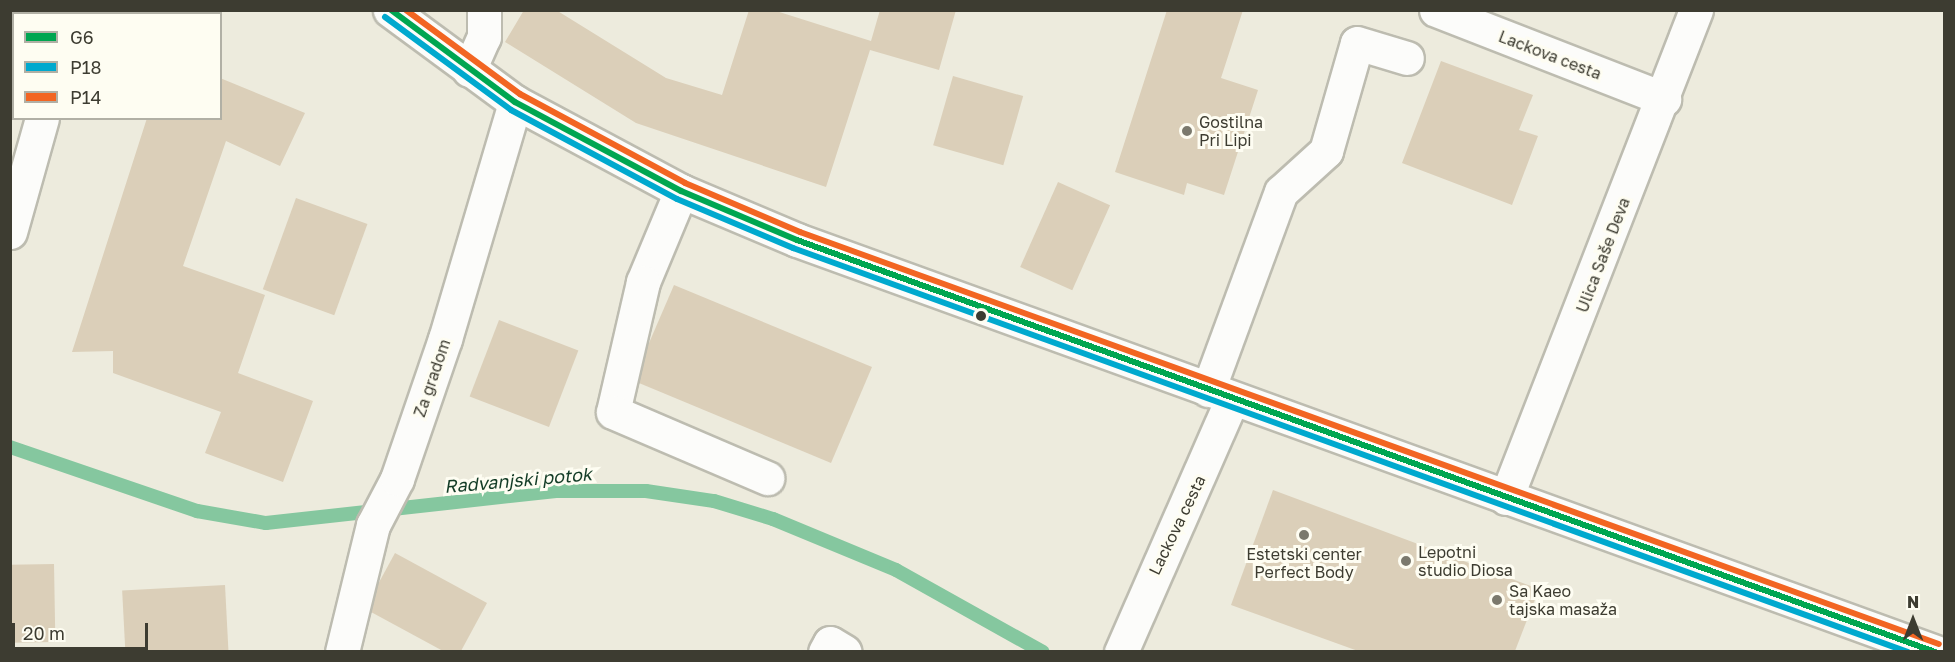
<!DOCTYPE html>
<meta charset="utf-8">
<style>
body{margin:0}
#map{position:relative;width:1955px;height:662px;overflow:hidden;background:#edebdd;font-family:"Golos Text",sans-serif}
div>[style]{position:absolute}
.stream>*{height:14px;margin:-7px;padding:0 7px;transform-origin:7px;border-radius:7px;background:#85c79f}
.building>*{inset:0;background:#dbcfb9;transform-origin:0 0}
.roads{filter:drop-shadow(2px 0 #bdbcb0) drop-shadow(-2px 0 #bdbcb0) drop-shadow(0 2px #bdbcb0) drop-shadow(0 -2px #bdbcb0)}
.minor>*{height:33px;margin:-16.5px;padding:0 16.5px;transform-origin:16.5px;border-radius:16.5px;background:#fcfcfa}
.bus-1>*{height:6px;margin:-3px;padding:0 3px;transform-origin:3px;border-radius:3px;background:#00a651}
.bus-2>*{height:6px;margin:-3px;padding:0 3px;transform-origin:3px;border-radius:3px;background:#00a9ce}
.bus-3>*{height:6px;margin:-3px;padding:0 3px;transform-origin:3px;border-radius:3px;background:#f26522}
.dots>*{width:16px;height:16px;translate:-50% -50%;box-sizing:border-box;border:3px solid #fefdf2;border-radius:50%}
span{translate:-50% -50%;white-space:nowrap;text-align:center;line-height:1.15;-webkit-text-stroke:6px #fefdf2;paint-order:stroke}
.street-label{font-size:16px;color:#3d3c31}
.poi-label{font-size:16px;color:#3d3c31}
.left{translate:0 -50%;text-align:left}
.water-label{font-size:18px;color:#143d27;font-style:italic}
.frame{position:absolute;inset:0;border:12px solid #3d3c31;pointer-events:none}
.legend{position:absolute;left:12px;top:12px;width:210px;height:108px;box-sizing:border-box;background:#fefdf2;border:2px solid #b1b0a5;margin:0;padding:8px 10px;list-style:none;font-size:18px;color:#3d3c31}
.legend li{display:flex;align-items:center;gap:12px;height:30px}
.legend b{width:30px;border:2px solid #b1b0a5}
.north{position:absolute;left:1883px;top:590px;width:60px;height:60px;-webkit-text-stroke:4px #fefdf2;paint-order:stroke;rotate:0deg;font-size:16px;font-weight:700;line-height:24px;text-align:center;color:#3d3c31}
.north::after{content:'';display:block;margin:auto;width:21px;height:27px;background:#3d3c31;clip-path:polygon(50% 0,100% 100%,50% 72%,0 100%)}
.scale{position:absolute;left:12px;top:623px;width:136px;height:27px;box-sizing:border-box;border:3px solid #3d3c31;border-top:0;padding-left:8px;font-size:18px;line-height:21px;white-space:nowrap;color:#3d3c31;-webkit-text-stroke:4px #fefdf2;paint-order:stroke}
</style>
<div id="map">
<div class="stream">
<i style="left:10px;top:447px;width:198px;rotate:18.9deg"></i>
<i style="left:197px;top:511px;width:70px;rotate:9.9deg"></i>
<i style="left:266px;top:523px;width:294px;rotate:-6.3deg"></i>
<i style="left:558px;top:491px;width:88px"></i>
<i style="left:646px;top:491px;width:69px;rotate:8.4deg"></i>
<i style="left:714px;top:501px;width:62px;rotate:17deg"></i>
<i style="left:773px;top:519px;width:133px;rotate:22.5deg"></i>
<i style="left:896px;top:570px;width:168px;rotate:29.2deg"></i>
</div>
<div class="building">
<i style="clip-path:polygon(524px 10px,556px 10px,666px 78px,722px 95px,749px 10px,773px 10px,871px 41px,880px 10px,956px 10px,939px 70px,870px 50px,826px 187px,636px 123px,505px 42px)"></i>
<i style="clip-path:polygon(1167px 10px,1243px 10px,1221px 78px,1258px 90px,1224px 195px,1187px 183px,1184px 195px,1115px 172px)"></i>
<i style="clip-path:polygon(1441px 61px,1533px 95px,1519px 130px,1538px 136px,1512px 205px,1402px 163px)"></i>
<i style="left:953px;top:76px;width:73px;height:72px;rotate:16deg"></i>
<i style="clip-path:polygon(220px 78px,305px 113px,280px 166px,226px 141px,183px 266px,265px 295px,238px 373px,313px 401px,283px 482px,205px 453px,221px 412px,113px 373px,113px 351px,72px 352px,147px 118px,220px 118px)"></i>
<i style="left:1058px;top:182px;width:57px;height:93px;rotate:24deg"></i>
<i style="left:296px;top:198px;width:76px;height:97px;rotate:20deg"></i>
<i style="clip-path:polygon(674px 285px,872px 367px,831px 463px,639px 383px,646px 350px)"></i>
<i style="left:499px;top:320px;width:85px;height:82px;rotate:21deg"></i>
<i style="clip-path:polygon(1273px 490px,1539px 589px,1515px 651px,1358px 651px,1231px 605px)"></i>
<i style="clip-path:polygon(395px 553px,487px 603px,461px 651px,443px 651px,371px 612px,377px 586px)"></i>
<i style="left:54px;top:564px;width:78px;height:44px;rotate:89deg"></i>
<i style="left:225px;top:585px;width:66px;height:103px;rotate:87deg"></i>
</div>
<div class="roads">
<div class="minor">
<i style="left:390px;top:10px;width:155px;rotate:36.4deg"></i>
<i style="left:515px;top:102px;width:188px;rotate:28.2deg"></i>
<i style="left:681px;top:191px;width:126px;rotate:22.9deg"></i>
<i style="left:797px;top:240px;width:1211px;rotate:19.89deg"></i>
<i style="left:1436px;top:10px;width:245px;rotate:21.3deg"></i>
<i style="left:74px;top:14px;width:4px;rotate:-76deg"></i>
<i style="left:469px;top:70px;width:36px;rotate:-66deg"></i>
<i style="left:484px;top:37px;width:27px;rotate:-90deg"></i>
<i style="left:10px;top:79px;width:4px;rotate:14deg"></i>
<i style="left:681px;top:191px;width:99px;rotate:112.7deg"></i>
<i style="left:643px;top:282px;width:133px;rotate:103deg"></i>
<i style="left:613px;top:412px;width:168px;rotate:23.2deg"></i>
<i style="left:10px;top:232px;width:118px;rotate:-74.3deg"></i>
<i style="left:1208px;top:390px;width:211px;rotate:-69.8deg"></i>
<i style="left:1281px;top:192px;width:61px;rotate:-42.3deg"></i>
<i style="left:1326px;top:151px;width:112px;rotate:-74deg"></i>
<i style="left:1357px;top:43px;width:52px;rotate:16.7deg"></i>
<i style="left:1506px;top:498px;width:524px;rotate:-68.73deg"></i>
<i style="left:342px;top:652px;width:131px;rotate:-76.3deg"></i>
<i style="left:373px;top:525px;width:52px;rotate:-62.4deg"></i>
<i style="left:397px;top:479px;width:148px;rotate:-71.1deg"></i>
<i style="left:445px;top:339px;width:247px;rotate:-73.5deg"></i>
<i style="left:825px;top:652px;width:10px;rotate:-61deg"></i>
<i style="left:830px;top:643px;width:17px;rotate:31deg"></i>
<i style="left:1121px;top:652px;width:276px;rotate:-66.3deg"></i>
</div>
</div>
<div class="bus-1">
<i style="left:391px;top:10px;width:154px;rotate:36.6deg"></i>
<i style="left:515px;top:102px;width:188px;rotate:28.2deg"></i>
<i style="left:681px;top:191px;width:126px;rotate:22.9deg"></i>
<i style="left:797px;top:240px;width:1210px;rotate:19.9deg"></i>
</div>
<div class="bus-2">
<i style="left:385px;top:17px;width:157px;rotate:36.4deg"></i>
<i style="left:511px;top:110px;width:188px;rotate:28.2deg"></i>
<i style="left:677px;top:199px;width:126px;rotate:22.9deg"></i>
<i style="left:793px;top:248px;width:1186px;rotate:19.92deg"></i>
</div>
<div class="bus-3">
<i style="left:406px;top:10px;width:142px;rotate:36.4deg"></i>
<i style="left:520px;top:94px;width:187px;rotate:28.3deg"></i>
<i style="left:685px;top:183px;width:125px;rotate:23.1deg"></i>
<i style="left:800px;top:232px;width:1211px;rotate:19.89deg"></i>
</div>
<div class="dots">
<i style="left:1187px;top:131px;background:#7b796d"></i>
<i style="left:981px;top:316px;background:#3d3c31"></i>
<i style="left:1304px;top:535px;background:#7b796d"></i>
<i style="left:1406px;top:561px;background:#7b796d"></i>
<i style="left:1497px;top:600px;background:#7b796d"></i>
</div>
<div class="street-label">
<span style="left:1550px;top:55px;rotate:21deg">Lackova cesta</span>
<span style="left:1603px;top:255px;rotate:-69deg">Ulica Saše Deva</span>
<span style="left:432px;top:378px;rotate:-71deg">Za gradom</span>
<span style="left:1177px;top:525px;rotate:-64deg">Lackova cesta</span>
</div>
<div class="poi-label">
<span class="left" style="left:1199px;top:131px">Gostilna<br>Pri Lipi</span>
<span class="left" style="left:1418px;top:561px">Lepotni<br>studio Diosa</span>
<span style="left:1304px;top:563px">Estetski center<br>Perfect Body</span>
<span class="left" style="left:1509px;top:600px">Sa Kaeo<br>tajska masaža</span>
</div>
<div class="water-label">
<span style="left:518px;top:480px;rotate:-5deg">Radvanjski potok</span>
</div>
<div class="frame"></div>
<ul class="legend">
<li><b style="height:8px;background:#00a651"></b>G6</li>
<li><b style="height:8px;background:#00a9ce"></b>P18</li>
<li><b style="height:8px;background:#f26522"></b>P14</li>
</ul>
<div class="north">N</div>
<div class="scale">20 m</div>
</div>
